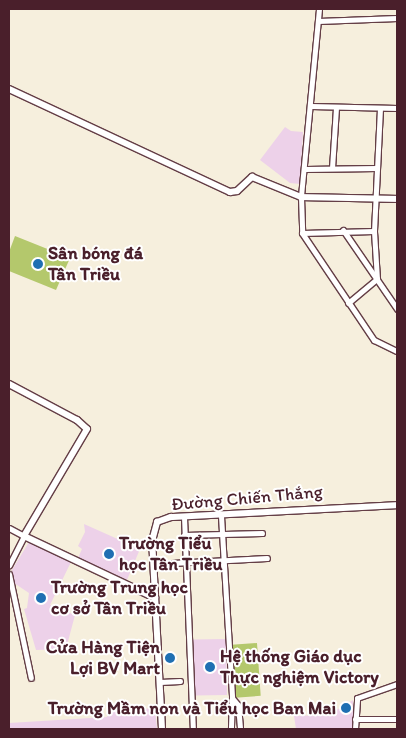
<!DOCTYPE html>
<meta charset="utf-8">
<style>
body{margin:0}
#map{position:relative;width:406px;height:738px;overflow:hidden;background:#f6efdd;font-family:Itim,sans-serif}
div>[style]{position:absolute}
.built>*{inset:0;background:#edd1e9;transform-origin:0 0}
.green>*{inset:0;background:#b4c86c;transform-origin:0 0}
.roads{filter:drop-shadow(1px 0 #643e46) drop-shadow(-1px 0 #643e46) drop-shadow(0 1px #643e46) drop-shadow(0 -1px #643e46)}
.minor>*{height:5px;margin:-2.5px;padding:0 2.5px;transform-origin:2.5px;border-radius:2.5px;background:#fff}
.tertiary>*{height:6px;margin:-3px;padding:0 3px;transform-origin:3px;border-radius:3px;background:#fff}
.dots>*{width:14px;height:14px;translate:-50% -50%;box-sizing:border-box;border:2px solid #fff;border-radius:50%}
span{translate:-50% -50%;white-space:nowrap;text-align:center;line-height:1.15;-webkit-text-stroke:4px #fff;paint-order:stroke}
.poi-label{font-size:18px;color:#4a1f2b;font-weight:700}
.left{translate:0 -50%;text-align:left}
.right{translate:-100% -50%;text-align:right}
.street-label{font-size:18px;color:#4a1f2b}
.frame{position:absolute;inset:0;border:10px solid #4a1f2b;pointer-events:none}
</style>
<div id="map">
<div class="built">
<i style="clip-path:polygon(285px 127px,291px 131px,303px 132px,300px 184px,290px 183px,260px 160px)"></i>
<i style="clip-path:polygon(84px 524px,140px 549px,127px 580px,78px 558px,82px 549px,78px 546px,85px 532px)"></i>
<i style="clip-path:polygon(29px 542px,71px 562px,50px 605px,75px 615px,66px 649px,36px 650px,24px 609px,27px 608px,29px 593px,14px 583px,12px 570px)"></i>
<i style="left:226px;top:639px;width:56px;height:33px;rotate:89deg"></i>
<i style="clip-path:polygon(353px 700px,353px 729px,296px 729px,294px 716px,328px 715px)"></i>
<i style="clip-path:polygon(155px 708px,157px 729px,9px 729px,9px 723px,107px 717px,110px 711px)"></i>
</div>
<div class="green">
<i style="clip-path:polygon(15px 236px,70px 258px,56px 290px,9px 271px,9px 252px)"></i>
<i style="left:257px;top:643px;width:53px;height:29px;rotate:86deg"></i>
</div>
<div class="roads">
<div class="minor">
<i style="left:319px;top:9px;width:189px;rotate:95.5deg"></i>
<i style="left:301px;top:197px;width:36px;rotate:88deg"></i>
<i style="left:302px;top:233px;width:129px;rotate:56.1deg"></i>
<i style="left:374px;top:340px;width:25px;rotate:26deg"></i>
<i style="left:318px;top:21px;width:79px;rotate:-2.2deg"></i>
<i style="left:311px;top:106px;width:86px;rotate:1.3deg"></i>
<i style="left:332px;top:168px;width:61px;rotate:-86.2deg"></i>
<i style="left:305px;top:169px;width:72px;rotate:-0.8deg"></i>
<i style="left:343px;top:230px;width:96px;rotate:55.6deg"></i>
<i style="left:302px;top:233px;width:72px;rotate:-1.6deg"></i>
<i style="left:377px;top:279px;width:48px;rotate:-93.6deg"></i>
<i style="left:374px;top:231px;width:123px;rotate:-87.2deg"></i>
<i style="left:348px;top:303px;width:38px;rotate:-40deg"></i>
<i style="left:221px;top:516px;width:182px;rotate:86.5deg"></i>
<i style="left:232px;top:698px;width:31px;rotate:92deg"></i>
<i style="left:184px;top:517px;width:212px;rotate:87.6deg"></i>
<i style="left:9px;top:528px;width:17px;rotate:28deg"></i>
<i style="left:24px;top:536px;width:33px;rotate:117deg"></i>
<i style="left:184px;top:535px;width:78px;rotate:-1.5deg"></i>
<i style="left:153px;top:564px;width:114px;rotate:-3deg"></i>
<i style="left:9px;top:574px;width:106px;rotate:78.1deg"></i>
<i style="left:160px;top:682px;width:20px;rotate:-3deg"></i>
<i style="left:232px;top:698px;width:9px;rotate:49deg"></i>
<i style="left:238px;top:705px;width:24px;rotate:85deg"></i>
<i style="left:355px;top:719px;width:42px"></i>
<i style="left:355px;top:729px;width:31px;rotate:-86deg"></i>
<i style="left:357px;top:698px;width:42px;rotate:-19.3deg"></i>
</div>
<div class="tertiary">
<i style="left:9px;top:89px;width:244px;rotate:25deg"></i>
<i style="left:230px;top:192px;width:7px;rotate:-8deg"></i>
<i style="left:237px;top:191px;width:21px;rotate:-43deg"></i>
<i style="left:252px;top:177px;width:53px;rotate:22.2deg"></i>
<i style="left:301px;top:197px;width:96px;rotate:1.2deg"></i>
<i style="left:9px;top:384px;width:77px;rotate:27.9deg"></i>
<i style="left:77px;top:420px;width:13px;rotate:42deg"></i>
<i style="left:87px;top:429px;width:124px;rotate:120.5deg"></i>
<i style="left:24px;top:536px;width:145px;rotate:25.3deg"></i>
<i style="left:162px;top:729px;width:188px;rotate:-93deg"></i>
<i style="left:152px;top:541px;width:20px;rotate:-75deg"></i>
<i style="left:157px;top:522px;width:15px;rotate:-20deg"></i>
<i style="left:171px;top:517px;width:226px;rotate:-3deg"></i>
</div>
</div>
<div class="dots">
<i style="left:38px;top:264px;background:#1f6fb2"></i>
<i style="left:109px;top:554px;background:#1f6fb2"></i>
<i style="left:41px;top:598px;background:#1f6fb2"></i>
<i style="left:170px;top:658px;background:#1f6fb2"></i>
<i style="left:210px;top:667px;background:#1f6fb2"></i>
<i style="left:346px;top:708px;background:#1f6fb2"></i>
</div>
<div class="poi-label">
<span class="left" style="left:48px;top:264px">Sân bóng đá<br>Tân Triều</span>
<span class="left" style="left:119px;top:554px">Trường Tiểu<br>học Tân Triều</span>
<span class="left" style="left:51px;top:598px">Trường Trung học<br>cơ sở Tân Triều</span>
<span class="right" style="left:160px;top:658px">Cửa Hàng Tiện<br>Lợi BV Mart</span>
<span class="left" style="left:220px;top:667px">Hệ thống Giáo dục<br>Thực nghiệm Victory</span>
<span class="right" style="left:336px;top:708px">Trường Mầm non và Tiểu học Ban Mai</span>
</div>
<div class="street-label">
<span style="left:247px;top:498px;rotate:-5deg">Đường Chiến Thắng</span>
</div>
<div class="frame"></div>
</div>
